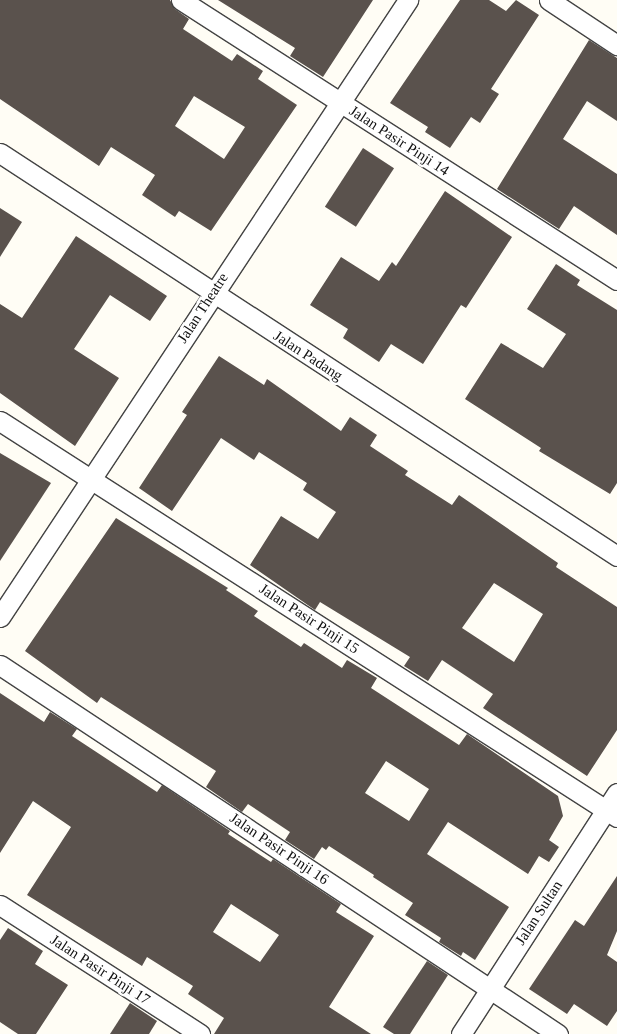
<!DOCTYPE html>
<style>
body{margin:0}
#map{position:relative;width:617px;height:1034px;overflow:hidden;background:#fffdf5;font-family:Georgia,serif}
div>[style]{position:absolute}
.building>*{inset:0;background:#5a524d;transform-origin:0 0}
.roads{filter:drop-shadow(1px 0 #444) drop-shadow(-1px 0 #444) drop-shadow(0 1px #444) drop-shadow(0 -1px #444)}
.street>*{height:19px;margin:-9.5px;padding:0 9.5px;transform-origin:9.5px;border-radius:9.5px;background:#fff}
span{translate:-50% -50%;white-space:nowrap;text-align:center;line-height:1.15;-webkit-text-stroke:5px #fff;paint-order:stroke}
.street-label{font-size:15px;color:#111}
</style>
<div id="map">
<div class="building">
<i style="clip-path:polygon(evenodd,0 0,170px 0,175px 9px,189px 19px,183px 29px,232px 61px,237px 54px,263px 71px,258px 79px,297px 105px,211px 231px,179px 211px,175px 217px,142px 195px,155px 175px,111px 147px,99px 166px,0 99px,0 0,194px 96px,245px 127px,224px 159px,175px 126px,194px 96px)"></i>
<i style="clip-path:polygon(218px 0,373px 0,323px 77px,290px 56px,295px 48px)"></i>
<i style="clip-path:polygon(460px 0,489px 0,506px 11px,516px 0,539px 15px,491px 89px,499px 94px,480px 123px,471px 117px,450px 148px,425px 132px,428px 127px,390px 103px)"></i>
<i style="clip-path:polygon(589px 40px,617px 58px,617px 121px,587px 101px,563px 139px,617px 174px,617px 235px,574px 206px,559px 229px,497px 189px)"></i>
<i style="left:363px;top:148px;width:37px;height:70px;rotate:33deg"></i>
<i style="clip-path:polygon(445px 191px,512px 237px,466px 308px,461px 305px,423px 364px,391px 344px,379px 362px,343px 338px,348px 329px,310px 305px,341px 257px,379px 281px,392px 262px,396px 266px)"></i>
<i style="clip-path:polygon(0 208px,22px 222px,0 257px)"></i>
<i style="clip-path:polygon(76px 236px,167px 296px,150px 321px,110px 295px,74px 349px,119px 378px,75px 446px,0 393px,0 304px,22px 318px)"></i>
<i style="clip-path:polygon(556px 264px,580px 280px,577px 285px,617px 310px,617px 483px,610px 494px,539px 451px,541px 448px,465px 399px,501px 343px,543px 368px,566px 334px,527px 309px)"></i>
<i style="clip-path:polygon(evenodd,219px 356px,264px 385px,267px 379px,341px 431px,350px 417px,377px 435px,370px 446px,408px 471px,405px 475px,452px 505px,459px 495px,558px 563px,556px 567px,617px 607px,617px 730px,587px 776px,483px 708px,493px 694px,442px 660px,428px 681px,404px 666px,410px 657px,320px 602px,315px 610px,250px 565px,281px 516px,318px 539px,336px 512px,303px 490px,307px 483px,259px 452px,254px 460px,221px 438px,172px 511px,139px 488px,187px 415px,182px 412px,219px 356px,494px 583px,543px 614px,514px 662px,462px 628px,494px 583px)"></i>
<i style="clip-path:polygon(0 453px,51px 483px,0 561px)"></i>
<i style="clip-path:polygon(evenodd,116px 518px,228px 588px,226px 590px,258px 611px,254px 616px,301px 647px,304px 643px,342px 668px,347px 660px,377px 678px,371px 688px,459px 745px,467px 734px,558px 796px,563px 816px,549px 840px,559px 847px,549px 862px,539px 856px,528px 874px,448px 822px,427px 854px,509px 907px,475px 960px,463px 952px,461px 956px,439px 942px,441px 938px,405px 915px,413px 903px,373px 877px,374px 875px,329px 846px,326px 850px,322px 847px,314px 859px,285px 840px,290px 832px,248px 804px,242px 812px,206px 787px,216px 771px,101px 697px,97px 703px,25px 651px,116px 518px,386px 761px,429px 789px,409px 821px,365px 793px,386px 761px)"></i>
<i style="clip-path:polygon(evenodd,0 693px,44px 722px,50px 712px,77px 729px,72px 736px,110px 761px,157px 792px,162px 785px,230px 831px,228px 834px,271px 862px,273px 859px,341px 904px,336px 912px,374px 936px,329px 1007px,371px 1034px,214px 1034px,224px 1018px,188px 994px,193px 986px,147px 957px,142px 966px,27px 895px,71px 827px,33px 801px,0 853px,0 693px,231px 904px,279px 935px,260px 962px,213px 932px,231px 904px)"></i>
<i style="clip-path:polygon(617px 876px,617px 931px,607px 955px,617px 962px,617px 1011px,607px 1026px,574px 1004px,567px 1014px,529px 989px,575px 920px,584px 926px)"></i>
<i style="clip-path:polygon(8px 928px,43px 951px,35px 964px,68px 985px,36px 1034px,18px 1034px,0 1022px,0 940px)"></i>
<i style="clip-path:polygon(427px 961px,448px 975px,410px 1034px,394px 1034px,383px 1027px)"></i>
<i style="clip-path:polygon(130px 1003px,157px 1021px,149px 1034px,110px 1034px)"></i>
</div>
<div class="roads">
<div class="street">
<i style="left:181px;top:0;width:518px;rotate:32.71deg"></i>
<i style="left:549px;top:0;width:82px;rotate:33.5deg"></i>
<i style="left:0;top:153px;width:737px;rotate:33.15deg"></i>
<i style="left:0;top:421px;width:733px;rotate:32.69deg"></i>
<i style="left:0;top:617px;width:740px;rotate:-56.52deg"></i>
<i style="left:0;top:665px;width:669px;rotate:33.48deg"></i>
<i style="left:0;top:905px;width:238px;rotate:32.8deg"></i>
<i style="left:461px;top:1034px;width:287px;rotate:-57.1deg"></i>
</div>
</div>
<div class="street-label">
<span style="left:399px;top:141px;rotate:33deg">Jalan Pasir Pinji 14</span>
<span style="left:203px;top:308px;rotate:-57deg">Jalan Theatre</span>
<span style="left:308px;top:356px;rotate:33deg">Jalan Padang</span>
<span style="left:309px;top:619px;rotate:33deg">Jalan Pasir Pinji 15</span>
<span style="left:279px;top:849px;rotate:34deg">Jalan Pasir Pinji 16</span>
<span style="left:539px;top:913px;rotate:-57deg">Jalan Sultan</span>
<span style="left:100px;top:970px;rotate:33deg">Jalan Pasir Pinji 17</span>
</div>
</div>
